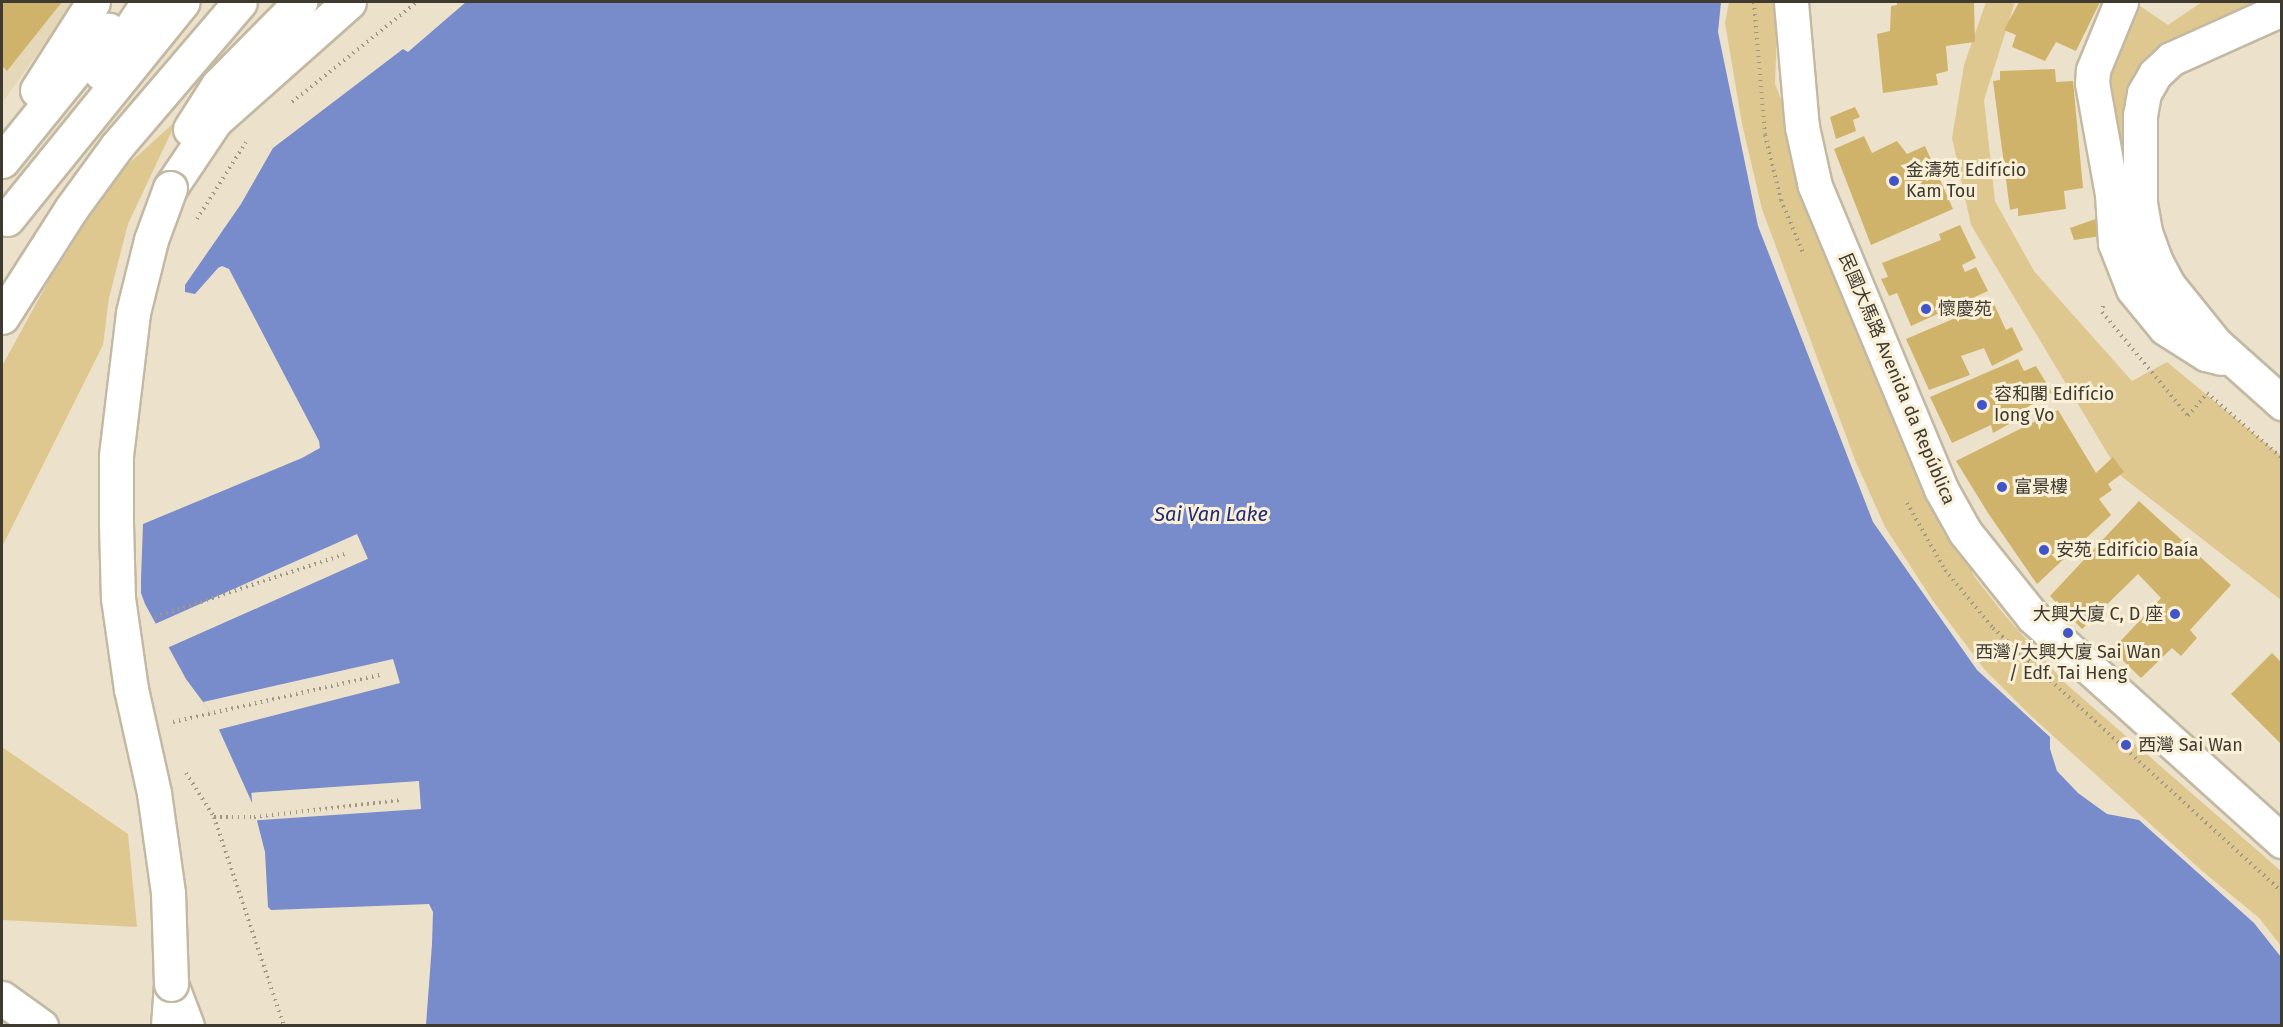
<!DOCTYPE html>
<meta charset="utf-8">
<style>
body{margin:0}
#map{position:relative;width:2283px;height:1027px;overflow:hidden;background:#ece2cb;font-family:"Fira Sans","Noto Sans SC",sans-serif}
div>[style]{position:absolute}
.built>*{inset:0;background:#e4d8b9}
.green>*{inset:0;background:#dfc890}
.water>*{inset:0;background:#788bcb}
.pier>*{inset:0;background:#ece2cb;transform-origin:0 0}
.building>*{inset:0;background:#d0b36a}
.path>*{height:4px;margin-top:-2px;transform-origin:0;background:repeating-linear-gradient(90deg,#a09887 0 1.5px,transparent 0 6px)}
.roads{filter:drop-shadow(2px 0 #c3b9a3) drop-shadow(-2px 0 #c3b9a3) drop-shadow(0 2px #c3b9a3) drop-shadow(0 -2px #c3b9a3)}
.minor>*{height:33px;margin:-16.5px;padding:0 16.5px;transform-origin:16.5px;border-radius:16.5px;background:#fff}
.major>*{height:33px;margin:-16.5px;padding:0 16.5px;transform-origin:16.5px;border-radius:16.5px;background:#fff}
.bridges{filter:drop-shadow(2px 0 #c3b9a3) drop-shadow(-2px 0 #c3b9a3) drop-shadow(0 2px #c3b9a3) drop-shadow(0 -2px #c3b9a3)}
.major-bridge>*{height:33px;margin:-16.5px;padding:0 16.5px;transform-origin:16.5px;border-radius:16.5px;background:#fff}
.dots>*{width:16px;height:16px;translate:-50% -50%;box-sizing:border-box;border:3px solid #faf0d8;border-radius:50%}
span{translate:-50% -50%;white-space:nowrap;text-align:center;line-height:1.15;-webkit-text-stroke:6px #faf0d8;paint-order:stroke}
.poi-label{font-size:18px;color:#3e3a30}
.left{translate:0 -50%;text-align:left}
.right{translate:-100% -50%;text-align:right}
.street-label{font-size:18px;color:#3e3a30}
.water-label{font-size:20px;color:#1f2b76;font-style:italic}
.frame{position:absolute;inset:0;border:3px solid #3e3a30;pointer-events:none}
</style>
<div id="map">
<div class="built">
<i style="clip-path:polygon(2px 2px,74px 2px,2px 103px)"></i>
</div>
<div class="green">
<i style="clip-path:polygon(1729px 2px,1778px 2px,1775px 84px,1974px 576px,2003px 613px,2065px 683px,2281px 871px,2281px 946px,2259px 918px,2201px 870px,2030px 715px,1985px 670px,1933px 601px,1885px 527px,1855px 460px,1762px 209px,1742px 124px,1725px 23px)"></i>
<i style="clip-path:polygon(1986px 2px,2015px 2px,1984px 100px,1995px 201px,2034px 271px,2132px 381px,2167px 362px,2281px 456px,2281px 600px,2121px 476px,1971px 225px,1952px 138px,1964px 65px)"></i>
<i style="clip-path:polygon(2134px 2px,2168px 25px,2202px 2px,2273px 2px,2154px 61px,2129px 173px,2119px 177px,2105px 68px)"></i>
<i style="clip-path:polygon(177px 120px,128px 224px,109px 298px,103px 345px,2px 547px,2px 366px,48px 282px,94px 209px,125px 167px)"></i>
<i style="clip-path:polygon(2px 747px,128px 834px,137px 927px,2px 920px)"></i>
</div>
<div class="water">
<i style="clip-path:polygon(466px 2px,1721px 2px,1718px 32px,1758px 226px,1873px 522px,1977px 670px,2050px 737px,2050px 749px,2057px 771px,2078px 793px,2107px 814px,2139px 820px,2254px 923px,2281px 957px,2281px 1025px,426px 1025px,432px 944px,433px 912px,429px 904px,271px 910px,268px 907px,265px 852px,253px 805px,212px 714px,186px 679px,145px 604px,141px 593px,141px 579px,143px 524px,302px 458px,320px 448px,319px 441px,229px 269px,222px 266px,218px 268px,195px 294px,185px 292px,185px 285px,241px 204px,273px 148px,403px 49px,408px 52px)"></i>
</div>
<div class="pier">
<i style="left:357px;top:534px;width:27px;height:223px;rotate:66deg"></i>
<i style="clip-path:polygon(393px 659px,400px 683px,217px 730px,212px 714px,203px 702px)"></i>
<i style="left:419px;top:781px;width:28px;height:168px;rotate:86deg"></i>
</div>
<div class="building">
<i style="clip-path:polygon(2px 2px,62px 2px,7px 71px,2px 66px)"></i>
<i style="clip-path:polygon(1897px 2px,1974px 2px,1975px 42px,1946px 46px,1948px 71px,1936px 74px,1938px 85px,1883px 93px,1877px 34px,1890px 31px,1891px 6px,1897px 5px)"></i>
<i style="clip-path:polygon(2019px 2px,2100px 2px,2076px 51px,2056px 42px,2045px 61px,2012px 47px,2016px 35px,2004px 30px)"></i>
<i style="clip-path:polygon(2055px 69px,2056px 82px,2073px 81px,2083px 188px,2064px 191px,2066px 209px,2018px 216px,2018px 208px,2010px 210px,1993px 81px,2000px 80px,2000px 71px)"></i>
<i style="clip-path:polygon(1855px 107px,1860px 117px,1853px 120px,1856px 131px,1836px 139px,1830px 117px)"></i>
<i style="clip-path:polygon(1864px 136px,1872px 153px,1897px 141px,1907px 154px,1925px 146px,1953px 209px,1871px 245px,1834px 149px)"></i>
<i style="clip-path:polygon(2101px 217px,2101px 236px,2074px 240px,2070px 228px)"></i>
<i style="clip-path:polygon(1960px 225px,1976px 258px,1962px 265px,1965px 272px,1976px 267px,1988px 291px,1911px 326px,1897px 293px,1889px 296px,1881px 279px,1888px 277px,1882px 263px,1941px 240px,1939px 234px)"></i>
<i style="clip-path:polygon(1993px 302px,2006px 330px,2012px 327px,2023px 350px,1992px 366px,1984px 348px,1961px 356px,1970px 375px,1929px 390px,1906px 339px)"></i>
<i style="clip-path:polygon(2018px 359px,2024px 371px,2036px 366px,2053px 394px,2016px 413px,2018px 419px,1993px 433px,1991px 425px,1952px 443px,1930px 397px)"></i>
<i style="clip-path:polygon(2058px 410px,2096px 473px,2113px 457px,2124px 472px,2108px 484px,2112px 490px,2099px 499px,2111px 515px,2037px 584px,1988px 513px,1956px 461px)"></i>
<i style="clip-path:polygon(2139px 501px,2231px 585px,2190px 630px,2197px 638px,2181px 656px,2172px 648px,2141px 678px,2112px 650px,2161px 598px,2138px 574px,2082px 629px,2050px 596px)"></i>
<i style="clip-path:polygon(2272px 653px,2282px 663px,2282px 745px,2231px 694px)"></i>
</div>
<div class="path">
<i style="left:1754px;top:2px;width:133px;rotate:85.3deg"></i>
<i style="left:1765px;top:135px;width:67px;rotate:76.2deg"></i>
<i style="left:1781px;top:200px;width:60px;rotate:67.3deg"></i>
<i style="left:292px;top:102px;width:160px;rotate:-38.7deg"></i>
<i style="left:197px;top:219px;width:91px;rotate:-57.5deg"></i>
<i style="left:2103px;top:306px;width:6px;rotate:99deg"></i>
<i style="left:2102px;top:312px;width:135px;rotate:50.4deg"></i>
<i style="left:2188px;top:416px;width:30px;rotate:-50deg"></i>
<i style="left:2207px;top:393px;width:99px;rotate:40.9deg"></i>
<i style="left:1907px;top:503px;width:77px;rotate:60.4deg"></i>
<i style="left:1945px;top:570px;width:75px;rotate:50.4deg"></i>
<i style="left:1993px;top:628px;width:391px;rotate:42.4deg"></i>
<i style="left:155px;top:617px;width:203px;rotate:-18.3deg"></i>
<i style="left:173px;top:722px;width:212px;rotate:-12.8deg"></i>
<i style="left:186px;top:773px;width:52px;rotate:57.5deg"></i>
<i style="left:214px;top:817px;width:220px;rotate:71.5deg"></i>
<i style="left:214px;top:817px;width:40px"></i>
<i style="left:254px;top:817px;width:149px;rotate:-6.6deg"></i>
</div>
<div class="roads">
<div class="minor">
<i style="left:1791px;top:2px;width:125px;rotate:85deg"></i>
<i style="left:1802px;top:127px;width:60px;rotate:77.6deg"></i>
<i style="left:1815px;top:186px;width:328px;rotate:67.4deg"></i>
<i style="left:1941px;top:489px;width:49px;rotate:60.8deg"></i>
<i style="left:1965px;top:532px;width:109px;rotate:51.3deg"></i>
<i style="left:2033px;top:617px;width:335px;rotate:42deg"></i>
<i style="left:2121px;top:2px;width:74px;rotate:112.4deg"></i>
<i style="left:2093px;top:70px;width:13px;rotate:94deg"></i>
<i style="left:2092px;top:83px;width:113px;rotate:79.8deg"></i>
<i style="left:2112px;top:194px;width:49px;rotate:86.5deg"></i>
<i style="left:2115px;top:243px;width:49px;rotate:68.6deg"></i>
<i style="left:2133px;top:289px;width:50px;rotate:50.6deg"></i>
<i style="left:2165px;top:328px;width:49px;rotate:32.4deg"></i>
<i style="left:2206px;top:354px;width:16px;rotate:14deg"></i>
<i style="left:2282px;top:9px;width:122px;rotate:155.8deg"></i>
<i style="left:2171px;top:59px;width:22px;rotate:137deg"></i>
<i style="left:2155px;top:74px;width:22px;rotate:120deg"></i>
<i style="left:2144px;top:93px;width:22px;rotate:100deg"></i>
<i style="left:2140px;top:115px;width:88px;rotate:90deg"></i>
<i style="left:2140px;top:203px;width:29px;rotate:80deg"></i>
<i style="left:2145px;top:232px;width:30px;rotate:70deg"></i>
<i style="left:2155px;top:260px;width:30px;rotate:62deg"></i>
<i style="left:2169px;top:286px;width:75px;rotate:51deg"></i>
<i style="left:2216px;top:344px;width:89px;rotate:41.8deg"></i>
<i style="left:171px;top:984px;width:45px;rotate:69.1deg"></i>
</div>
<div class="major">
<i style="left:101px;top:73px;width:85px;rotate:-56.5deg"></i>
<i style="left:37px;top:90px;width:104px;rotate:-57.5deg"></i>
<i style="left:190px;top:129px;width:52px;rotate:-57.5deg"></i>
<i style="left:218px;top:85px;width:117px;rotate:-45.3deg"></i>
<i style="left:2px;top:161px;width:169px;rotate:-51deg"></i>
<i style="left:170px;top:188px;width:81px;rotate:-56.1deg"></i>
<i style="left:215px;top:121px;width:179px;rotate:-41.6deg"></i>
<i style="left:7px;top:219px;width:279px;rotate:-51deg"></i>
<i style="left:2px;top:317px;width:128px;rotate:-57.4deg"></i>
<i style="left:71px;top:209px;width:78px;rotate:-53.9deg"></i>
<i style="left:117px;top:146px;width:189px;rotate:-49.5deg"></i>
<i style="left:168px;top:1026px;width:42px;rotate:-85.9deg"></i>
</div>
</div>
<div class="bridges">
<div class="major-bridge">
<i style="left:170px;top:188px;width:55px;rotate:110.1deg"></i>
<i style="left:151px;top:240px;width:75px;rotate:103.9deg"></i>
<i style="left:133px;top:313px;width:144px;rotate:96.8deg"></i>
<i style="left:116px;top:456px;width:67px;rotate:90deg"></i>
<i style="left:116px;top:523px;width:75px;rotate:88.5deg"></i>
<i style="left:118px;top:598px;width:92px;rotate:81.9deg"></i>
<i style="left:131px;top:689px;width:107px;rotate:77.5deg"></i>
<i style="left:154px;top:793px;width:101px;rotate:82deg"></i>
<i style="left:168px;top:893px;width:91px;rotate:88.1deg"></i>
<i style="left:2px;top:998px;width:48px;rotate:35.7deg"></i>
</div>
</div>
<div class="dots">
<i style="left:1894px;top:181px;background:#4055c8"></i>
<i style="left:1926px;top:309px;background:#4055c8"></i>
<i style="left:1982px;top:405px;background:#4055c8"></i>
<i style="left:2002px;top:487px;background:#4055c8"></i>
<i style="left:2044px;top:550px;background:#4055c8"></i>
<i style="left:2175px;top:614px;background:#4055c8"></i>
<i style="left:2068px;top:633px;background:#4055c8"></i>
<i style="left:2126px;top:745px;background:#4055c8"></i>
</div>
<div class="poi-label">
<span class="left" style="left:1906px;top:181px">金濤苑 Edifício<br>Kam Tou</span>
<span class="left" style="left:1938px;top:309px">懷慶苑</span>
<span class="left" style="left:1994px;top:405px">容和閣 Edifício<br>Iong Vo</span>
<span class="left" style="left:2014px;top:487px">富景樓</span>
<span class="left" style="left:2056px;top:550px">安苑 Edifício Baía</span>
<span class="right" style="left:2163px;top:614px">大興大廈 C, D 座</span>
<span style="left:2068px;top:663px">西灣/大興大廈 Sai Wan<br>/ Edf. Tai Heng</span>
<span class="left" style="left:2138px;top:745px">西灣 Sai Wan</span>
</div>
<div class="street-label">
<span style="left:1897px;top:379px;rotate:67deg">民國大馬路 Avenida da República</span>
</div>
<div class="water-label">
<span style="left:1211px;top:514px">Sai Van Lake</span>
</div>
<div class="frame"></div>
</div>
